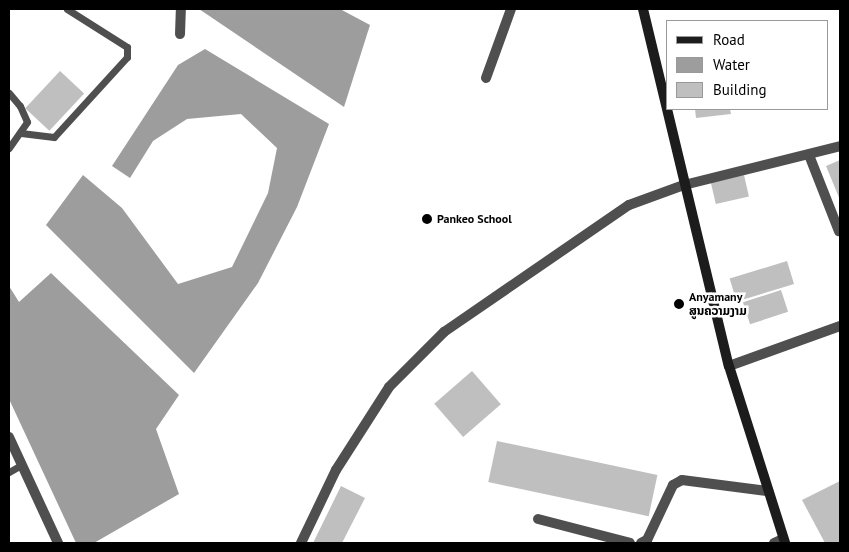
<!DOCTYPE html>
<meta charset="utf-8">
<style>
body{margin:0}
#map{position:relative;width:849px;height:552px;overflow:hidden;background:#fff;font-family:"PT Sans","Noto Sans Lao",sans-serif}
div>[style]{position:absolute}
.water>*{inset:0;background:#9d9d9d}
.building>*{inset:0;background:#bfbfbf;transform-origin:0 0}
.lane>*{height:7px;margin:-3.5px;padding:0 3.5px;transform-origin:3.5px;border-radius:3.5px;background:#4f4f4f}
.street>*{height:10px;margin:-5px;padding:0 5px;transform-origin:5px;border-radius:5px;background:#4f4f4f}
.secondary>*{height:10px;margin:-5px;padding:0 5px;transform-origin:5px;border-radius:5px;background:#1c1c1c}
.dots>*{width:14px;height:14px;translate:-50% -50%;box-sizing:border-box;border:2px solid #fff;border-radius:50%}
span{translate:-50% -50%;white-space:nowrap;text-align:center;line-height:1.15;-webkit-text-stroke:5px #fff;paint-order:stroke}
.poi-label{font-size:12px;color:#000;font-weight:700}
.left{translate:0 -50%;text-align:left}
.frame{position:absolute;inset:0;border:10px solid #000;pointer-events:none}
.legend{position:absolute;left:666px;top:20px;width:162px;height:90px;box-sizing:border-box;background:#fff;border:1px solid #999;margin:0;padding:6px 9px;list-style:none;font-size:15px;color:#000}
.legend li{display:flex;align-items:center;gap:10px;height:25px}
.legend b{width:25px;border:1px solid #999}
</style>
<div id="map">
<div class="water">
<i style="clip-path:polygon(199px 9px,340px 9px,370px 25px,344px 107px)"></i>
<i style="clip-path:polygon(205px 49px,329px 124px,297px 207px,258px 283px,194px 373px,46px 225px,83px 175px,122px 208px,178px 284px,232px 267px,268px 193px,277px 148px,241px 114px,187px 119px,153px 141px,130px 178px,112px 166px,178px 65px)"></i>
<i style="clip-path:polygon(51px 273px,179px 395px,156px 429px,179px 494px,94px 543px,76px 543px,9px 399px,9px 286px,19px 302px)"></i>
</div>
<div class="building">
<i style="left:60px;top:71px;width:33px;height:51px;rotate:43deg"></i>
<i style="clip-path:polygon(695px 109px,730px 109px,731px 114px,696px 118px)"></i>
<i style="clip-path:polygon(840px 160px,840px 200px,826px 166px)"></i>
<i style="left:744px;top:175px;width:22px;height:34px;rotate:77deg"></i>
<i style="left:787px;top:261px;width:24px;height:60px;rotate:73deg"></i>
<i style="left:781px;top:290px;width:23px;height:40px;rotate:72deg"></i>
<i style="left:472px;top:371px;width:44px;height:50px;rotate:49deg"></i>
<i style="left:497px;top:441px;width:164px;height:42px;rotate:12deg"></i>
<i style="clip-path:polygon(840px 481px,840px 543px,825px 543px,802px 500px)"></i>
<i style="clip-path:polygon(341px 486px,365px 498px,342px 543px,313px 543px)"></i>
</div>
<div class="lane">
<i style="left:9px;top:93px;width:17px;rotate:50deg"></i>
<i style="left:20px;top:106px;width:17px;rotate:66deg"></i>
<i style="left:27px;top:122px;width:32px;rotate:125deg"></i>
<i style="left:21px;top:133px;width:33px;rotate:7deg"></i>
<i style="left:54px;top:137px;width:108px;rotate:-47.6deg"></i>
<i style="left:127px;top:57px;width:10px;rotate:-90deg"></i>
<i style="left:127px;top:47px;width:71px;rotate:-147.7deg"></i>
<i style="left:9px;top:472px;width:14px;rotate:-30deg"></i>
</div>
<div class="street">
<i style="left:180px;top:34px;width:25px;rotate:-88deg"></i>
<i style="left:486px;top:78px;width:73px;rotate:-70.1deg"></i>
<i style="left:809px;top:155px;width:82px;rotate:68.5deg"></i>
<i style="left:729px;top:366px;width:118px;rotate:-19.8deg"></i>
<i style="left:9px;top:437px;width:117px;rotate:65.2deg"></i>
<i style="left:538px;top:519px;width:95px;rotate:14.6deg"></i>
<i style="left:301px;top:543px;width:81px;rotate:-64.4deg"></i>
<i style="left:336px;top:470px;width:98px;rotate:-57.4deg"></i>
<i style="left:389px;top:387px;width:78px;rotate:-45deg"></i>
<i style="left:444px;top:332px;width:224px;rotate:-34.5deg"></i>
<i style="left:629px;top:205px;width:59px;rotate:-20deg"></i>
<i style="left:684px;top:185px;width:161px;rotate:-14deg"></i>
<i style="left:641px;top:543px;width:7px;rotate:-27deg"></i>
<i style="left:647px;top:540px;width:61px;rotate:-64.7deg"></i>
<i style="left:673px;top:485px;width:10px;rotate:-29deg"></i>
<i style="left:682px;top:480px;width:86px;rotate:7.4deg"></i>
<i style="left:774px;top:543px;width:10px;rotate:-24deg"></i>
</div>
<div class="secondary">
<i style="left:643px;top:9px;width:367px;rotate:76.5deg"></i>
<i style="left:729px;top:366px;width:186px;rotate:72.4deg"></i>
</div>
<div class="dots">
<i style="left:427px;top:219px;background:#000"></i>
<i style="left:679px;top:304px;background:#000"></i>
</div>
<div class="poi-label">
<span class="left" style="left:437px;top:219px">Pankeo School</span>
<span class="left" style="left:689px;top:304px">Anyamany<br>ສູນຄວາມງາມ</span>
</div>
<div class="frame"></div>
<ul class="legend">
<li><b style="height:6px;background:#1c1c1c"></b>Road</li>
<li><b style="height:14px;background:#9d9d9d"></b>Water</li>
<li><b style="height:14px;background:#bfbfbf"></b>Building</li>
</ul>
</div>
